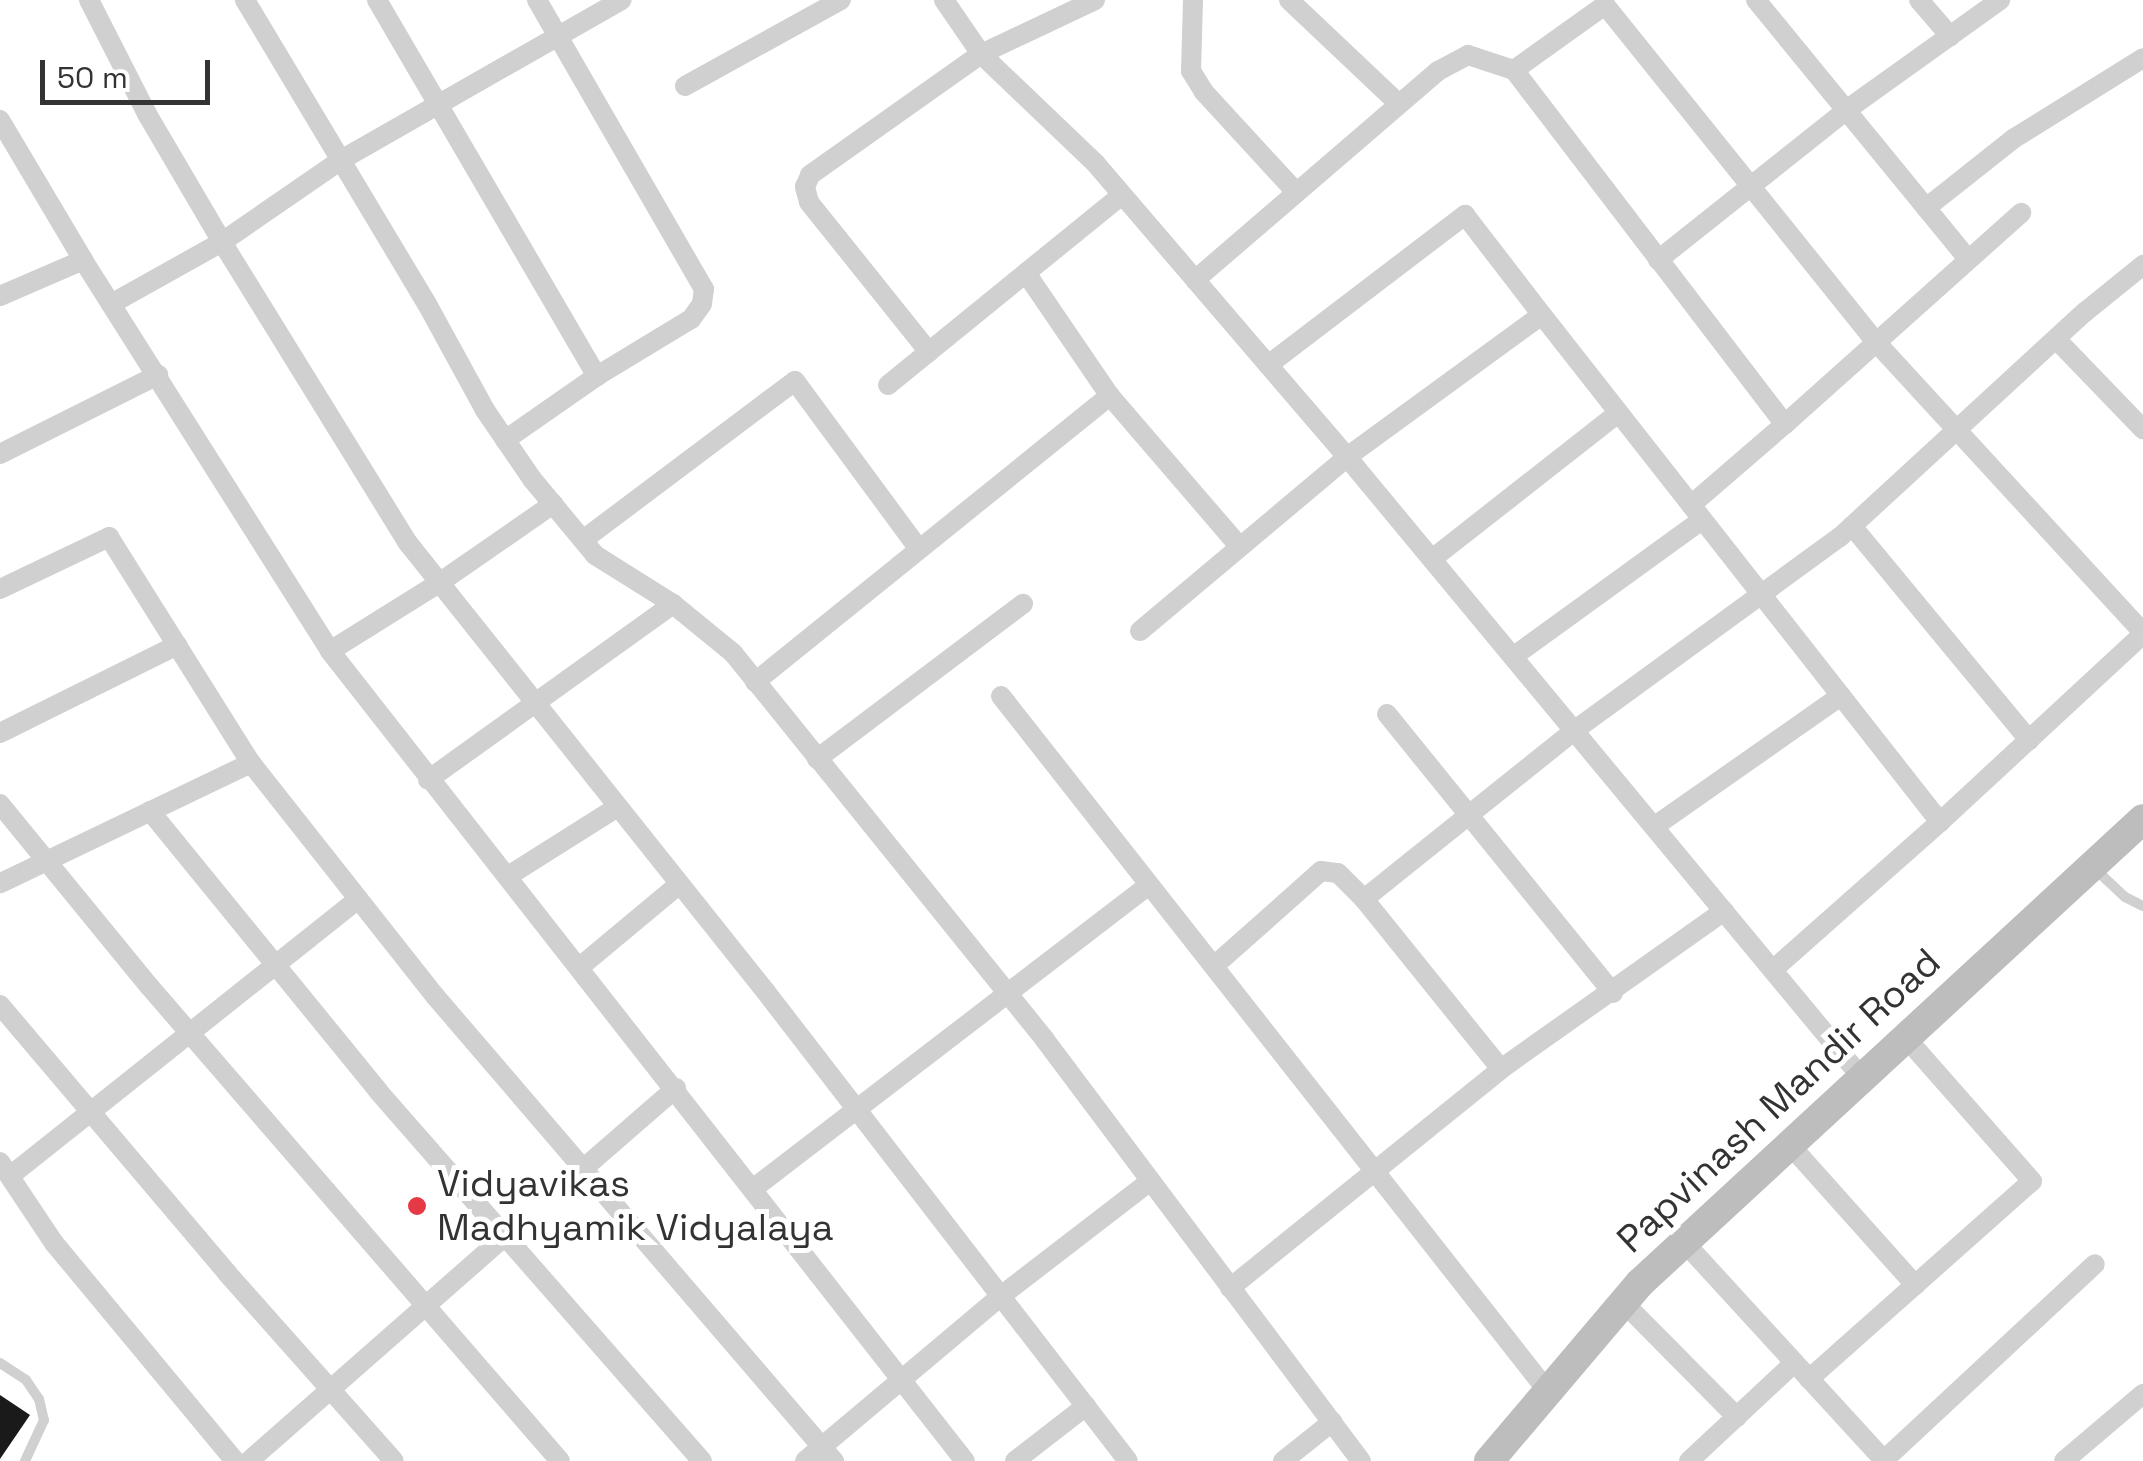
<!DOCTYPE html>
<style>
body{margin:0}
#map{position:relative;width:2143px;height:1461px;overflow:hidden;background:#fff;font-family:"Space Grotesk",sans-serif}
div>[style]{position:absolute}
.building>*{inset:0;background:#1a1a1a}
.lane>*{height:10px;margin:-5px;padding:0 5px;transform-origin:5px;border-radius:5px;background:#d0d0d0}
.street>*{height:20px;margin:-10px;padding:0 10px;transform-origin:10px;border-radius:10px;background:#d0d0d0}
.secondary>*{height:30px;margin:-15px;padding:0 15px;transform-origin:15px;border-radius:15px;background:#bdbdbd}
.dots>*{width:28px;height:28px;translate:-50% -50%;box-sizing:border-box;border:5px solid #fff;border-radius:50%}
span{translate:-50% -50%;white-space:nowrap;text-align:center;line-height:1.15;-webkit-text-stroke:10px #fff;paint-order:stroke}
.street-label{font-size:38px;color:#333}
.poi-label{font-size:38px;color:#333}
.left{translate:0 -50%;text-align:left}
.scale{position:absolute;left:40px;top:60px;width:170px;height:45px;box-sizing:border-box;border:5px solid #333;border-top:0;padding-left:12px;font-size:30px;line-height:35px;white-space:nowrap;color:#333;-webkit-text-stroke:8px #fff;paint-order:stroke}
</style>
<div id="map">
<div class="building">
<i style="clip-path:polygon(0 1395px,30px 1415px,0 1459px)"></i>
</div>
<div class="lane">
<i style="left:2093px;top:867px;width:44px;rotate:43.2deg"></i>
<i style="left:2125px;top:897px;width:20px;rotate:27deg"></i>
<i style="left:0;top:1363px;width:31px;rotate:33deg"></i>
<i style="left:26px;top:1380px;width:23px;rotate:56deg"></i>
<i style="left:39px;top:1399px;width:22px;rotate:77deg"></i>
<i style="left:44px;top:1420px;width:45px;rotate:114.9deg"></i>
</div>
<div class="street">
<i style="left:89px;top:0;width:128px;rotate:63deg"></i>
<i style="left:147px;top:114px;width:148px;rotate:59.6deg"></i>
<i style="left:222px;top:242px;width:354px;rotate:58.3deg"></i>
<i style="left:408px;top:543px;width:574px;rotate:51.43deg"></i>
<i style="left:766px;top:992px;width:592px;rotate:52.34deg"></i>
<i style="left:245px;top:0;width:354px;rotate:59.1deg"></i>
<i style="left:427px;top:304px;width:121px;rotate:61.3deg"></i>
<i style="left:485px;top:410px;width:83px;rotate:55.7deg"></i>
<i style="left:532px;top:479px;width:99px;rotate:50.3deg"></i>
<i style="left:595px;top:555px;width:92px;rotate:32.1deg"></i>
<i style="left:673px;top:604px;width:77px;rotate:39.2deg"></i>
<i style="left:733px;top:653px;width:497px;rotate:51.1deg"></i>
<i style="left:1045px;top:1040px;width:526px;rotate:53.11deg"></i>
<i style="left:377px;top:0;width:436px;rotate:59.7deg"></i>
<i style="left:597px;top:376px;width:112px;rotate:145.2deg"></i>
<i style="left:537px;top:0;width:334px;rotate:60deg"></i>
<i style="left:704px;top:289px;width:15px;rotate:98deg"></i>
<i style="left:702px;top:304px;width:19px;rotate:126deg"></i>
<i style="left:691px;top:319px;width:110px;rotate:148.8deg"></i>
<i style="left:944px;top:0;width:65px;rotate:55.6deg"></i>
<i style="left:981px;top:54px;width:159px;rotate:43.7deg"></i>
<i style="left:1096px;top:164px;width:386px;rotate:49.4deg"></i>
<i style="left:1347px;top:457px;width:807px;rotate:50.33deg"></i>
<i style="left:1193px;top:0;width:71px;rotate:91.6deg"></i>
<i style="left:1191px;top:71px;width:25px;rotate:58deg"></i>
<i style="left:1204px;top:92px;width:136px;rotate:47.4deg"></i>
<i style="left:1289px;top:0;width:151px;rotate:43.4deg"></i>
<i style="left:1756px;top:0;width:335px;rotate:50.7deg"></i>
<i style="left:1919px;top:0;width:48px;rotate:49.3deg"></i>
<i style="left:1514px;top:70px;width:112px;rotate:-35.5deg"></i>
<i style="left:1605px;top:5px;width:431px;rotate:51.2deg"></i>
<i style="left:1875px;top:341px;width:396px;rotate:47.4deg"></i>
<i style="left:685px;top:86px;width:178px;rotate:-28.9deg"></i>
<i style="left:0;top:120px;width:163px;rotate:59.3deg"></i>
<i style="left:83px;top:260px;width:462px;rotate:57.7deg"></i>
<i style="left:330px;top:651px;width:1029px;rotate:51.91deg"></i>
<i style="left:1926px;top:208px;width:111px;rotate:-38.4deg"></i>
<i style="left:2013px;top:139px;width:153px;rotate:-31.9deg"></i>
<i style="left:1658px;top:260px;width:239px;rotate:-38.5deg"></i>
<i style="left:1845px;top:111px;width:191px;rotate:-35.6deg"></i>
<i style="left:1026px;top:273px;width:149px;rotate:55.7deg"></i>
<i style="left:1110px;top:396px;width:198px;rotate:49.3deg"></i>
<i style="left:1195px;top:280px;width:321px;rotate:-40.7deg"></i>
<i style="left:1438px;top:71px;width:34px;rotate:-28deg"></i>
<i style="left:1468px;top:55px;width:48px;rotate:18.1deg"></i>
<i style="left:1514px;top:70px;width:446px;rotate:52.6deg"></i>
<i style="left:1785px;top:424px;width:317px;rotate:-41.8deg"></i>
<i style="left:0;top:296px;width:90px;rotate:-23.4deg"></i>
<i style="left:111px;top:304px;width:127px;rotate:-29.2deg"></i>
<i style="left:222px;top:242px;width:145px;rotate:-34.6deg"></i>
<i style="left:341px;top:160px;width:323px;rotate:-29.7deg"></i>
<i style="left:2057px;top:340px;width:124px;rotate:46deg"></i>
<i style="left:929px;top:352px;width:192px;rotate:-128.7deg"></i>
<i style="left:809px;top:202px;width:16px;rotate:-105deg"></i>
<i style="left:805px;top:187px;width:13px;rotate:-67deg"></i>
<i style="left:810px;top:175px;width:209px;rotate:-35.3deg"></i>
<i style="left:981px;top:54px;width:126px;rotate:-25.3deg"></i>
<i style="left:1268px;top:365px;width:248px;rotate:-37.3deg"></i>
<i style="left:1465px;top:215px;width:126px;rotate:52.4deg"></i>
<i style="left:888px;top:385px;width:301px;rotate:-39.1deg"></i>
<i style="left:0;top:454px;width:177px;rotate:-26.6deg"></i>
<i style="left:1691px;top:505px;width:124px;rotate:-40.8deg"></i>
<i style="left:1852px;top:526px;width:278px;rotate:50.4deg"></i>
<i style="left:583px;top:540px;width:265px;rotate:-36.9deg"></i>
<i style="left:795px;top:381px;width:209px;rotate:53.6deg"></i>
<i style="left:1432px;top:559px;width:236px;rotate:-38.1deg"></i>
<i style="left:0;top:589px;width:121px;rotate:-25.5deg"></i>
<i style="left:109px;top:537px;width:267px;rotate:57.9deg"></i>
<i style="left:251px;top:763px;width:278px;rotate:154.4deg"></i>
<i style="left:1140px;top:631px;width:270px;rotate:-40deg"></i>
<i style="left:1347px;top:457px;width:241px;rotate:-36.1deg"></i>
<i style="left:1542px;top:315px;width:645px;rotate:51.87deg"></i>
<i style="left:1940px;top:822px;width:223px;rotate:138.5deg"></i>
<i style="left:330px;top:651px;width:128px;rotate:-32deg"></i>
<i style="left:439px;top:583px;width:139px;rotate:-34.7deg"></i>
<i style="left:1514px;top:656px;width:232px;rotate:-35.9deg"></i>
<i style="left:755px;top:682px;width:456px;rotate:-38.9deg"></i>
<i style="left:1001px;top:696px;width:882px;rotate:51.82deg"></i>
<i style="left:1387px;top:714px;width:359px;rotate:51deg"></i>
<i style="left:0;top:733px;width:198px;rotate:-26.4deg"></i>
<i style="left:817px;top:759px;width:258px;rotate:-37deg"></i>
<i style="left:251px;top:763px;width:297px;rotate:51.7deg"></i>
<i style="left:435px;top:996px;width:613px;rotate:49.37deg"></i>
<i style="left:428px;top:780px;width:302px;rotate:-35.7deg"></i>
<i style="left:0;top:804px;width:235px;rotate:50.7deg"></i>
<i style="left:149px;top:986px;width:628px;rotate:49.13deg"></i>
<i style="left:150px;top:811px;width:361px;rotate:50.8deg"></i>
<i style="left:378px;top:1091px;width:492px;rotate:48.8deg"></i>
<i style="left:1940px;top:822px;width:277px;rotate:-42.8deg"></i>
<i style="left:1655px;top:826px;width:227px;rotate:-35deg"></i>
<i style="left:508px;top:876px;width:128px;rotate:-32.2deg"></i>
<i style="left:1724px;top:911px;width:273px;rotate:144.7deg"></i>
<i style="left:1501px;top:1069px;width:218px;rotate:-128.9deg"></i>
<i style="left:1364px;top:899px;width:270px;rotate:-38.7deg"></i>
<i style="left:1575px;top:730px;width:328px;rotate:-36.1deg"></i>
<i style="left:1840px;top:537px;width:333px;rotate:-42.6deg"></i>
<i style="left:2085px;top:312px;width:75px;rotate:-39deg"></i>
<i style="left:581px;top:966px;width:125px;rotate:-39.8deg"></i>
<i style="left:1214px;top:966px;width:143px;rotate:-41.6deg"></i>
<i style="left:1321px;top:871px;width:17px;rotate:7deg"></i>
<i style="left:1338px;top:873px;width:37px;rotate:45deg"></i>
<i style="left:0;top:1005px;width:351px;rotate:49.7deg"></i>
<i style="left:227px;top:1273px;width:251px;rotate:48.4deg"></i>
<i style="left:1790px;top:1145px;width:188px;rotate:48.2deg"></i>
<i style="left:0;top:1162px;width:97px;rotate:56.3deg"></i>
<i style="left:54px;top:1243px;width:283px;rotate:50.3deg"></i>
<i style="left:584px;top:1168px;width:122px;rotate:-41deg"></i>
<i style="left:10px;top:1176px;width:445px;rotate:-38.5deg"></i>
<i style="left:754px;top:1188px;width:498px;rotate:-37.5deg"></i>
<i style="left:1684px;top:1242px;width:297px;rotate:47.5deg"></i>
<i style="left:1230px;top:1288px;width:348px;rotate:-38.9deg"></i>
<i style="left:1623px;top:1302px;width:162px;rotate:45.3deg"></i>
<i style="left:1809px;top:1379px;width:298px;rotate:-41.6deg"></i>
<i style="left:2032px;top:1181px;width:191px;rotate:-131.4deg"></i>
<i style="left:249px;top:1461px;width:339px;rotate:-41.3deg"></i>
<i style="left:805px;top:1461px;width:256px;rotate:-40.1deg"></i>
<i style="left:1001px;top:1296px;width:187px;rotate:-37.6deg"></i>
<i style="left:1015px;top:1461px;width:90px;rotate:-37.8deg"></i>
<i style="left:1283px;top:1461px;width:63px;rotate:-38.5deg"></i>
<i style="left:1689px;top:1461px;width:144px;rotate:-43deg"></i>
<i style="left:1883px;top:1461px;width:289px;rotate:-42.9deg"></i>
<i style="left:2064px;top:1461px;width:104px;rotate:-40.3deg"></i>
</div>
<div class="secondary">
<i style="left:1489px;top:1461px;width:233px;rotate:-49.7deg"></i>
<i style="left:1640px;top:1283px;width:684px;rotate:-42.69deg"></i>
</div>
<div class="dots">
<i style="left:417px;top:1206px;background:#e63946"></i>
</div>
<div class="street-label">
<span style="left:1779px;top:1101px;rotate:-43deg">Papvinash Mandir Road</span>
</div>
<div class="poi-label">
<span class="left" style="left:437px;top:1206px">Vidyavikas<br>Madhyamik Vidyalaya</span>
</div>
<div class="scale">50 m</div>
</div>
